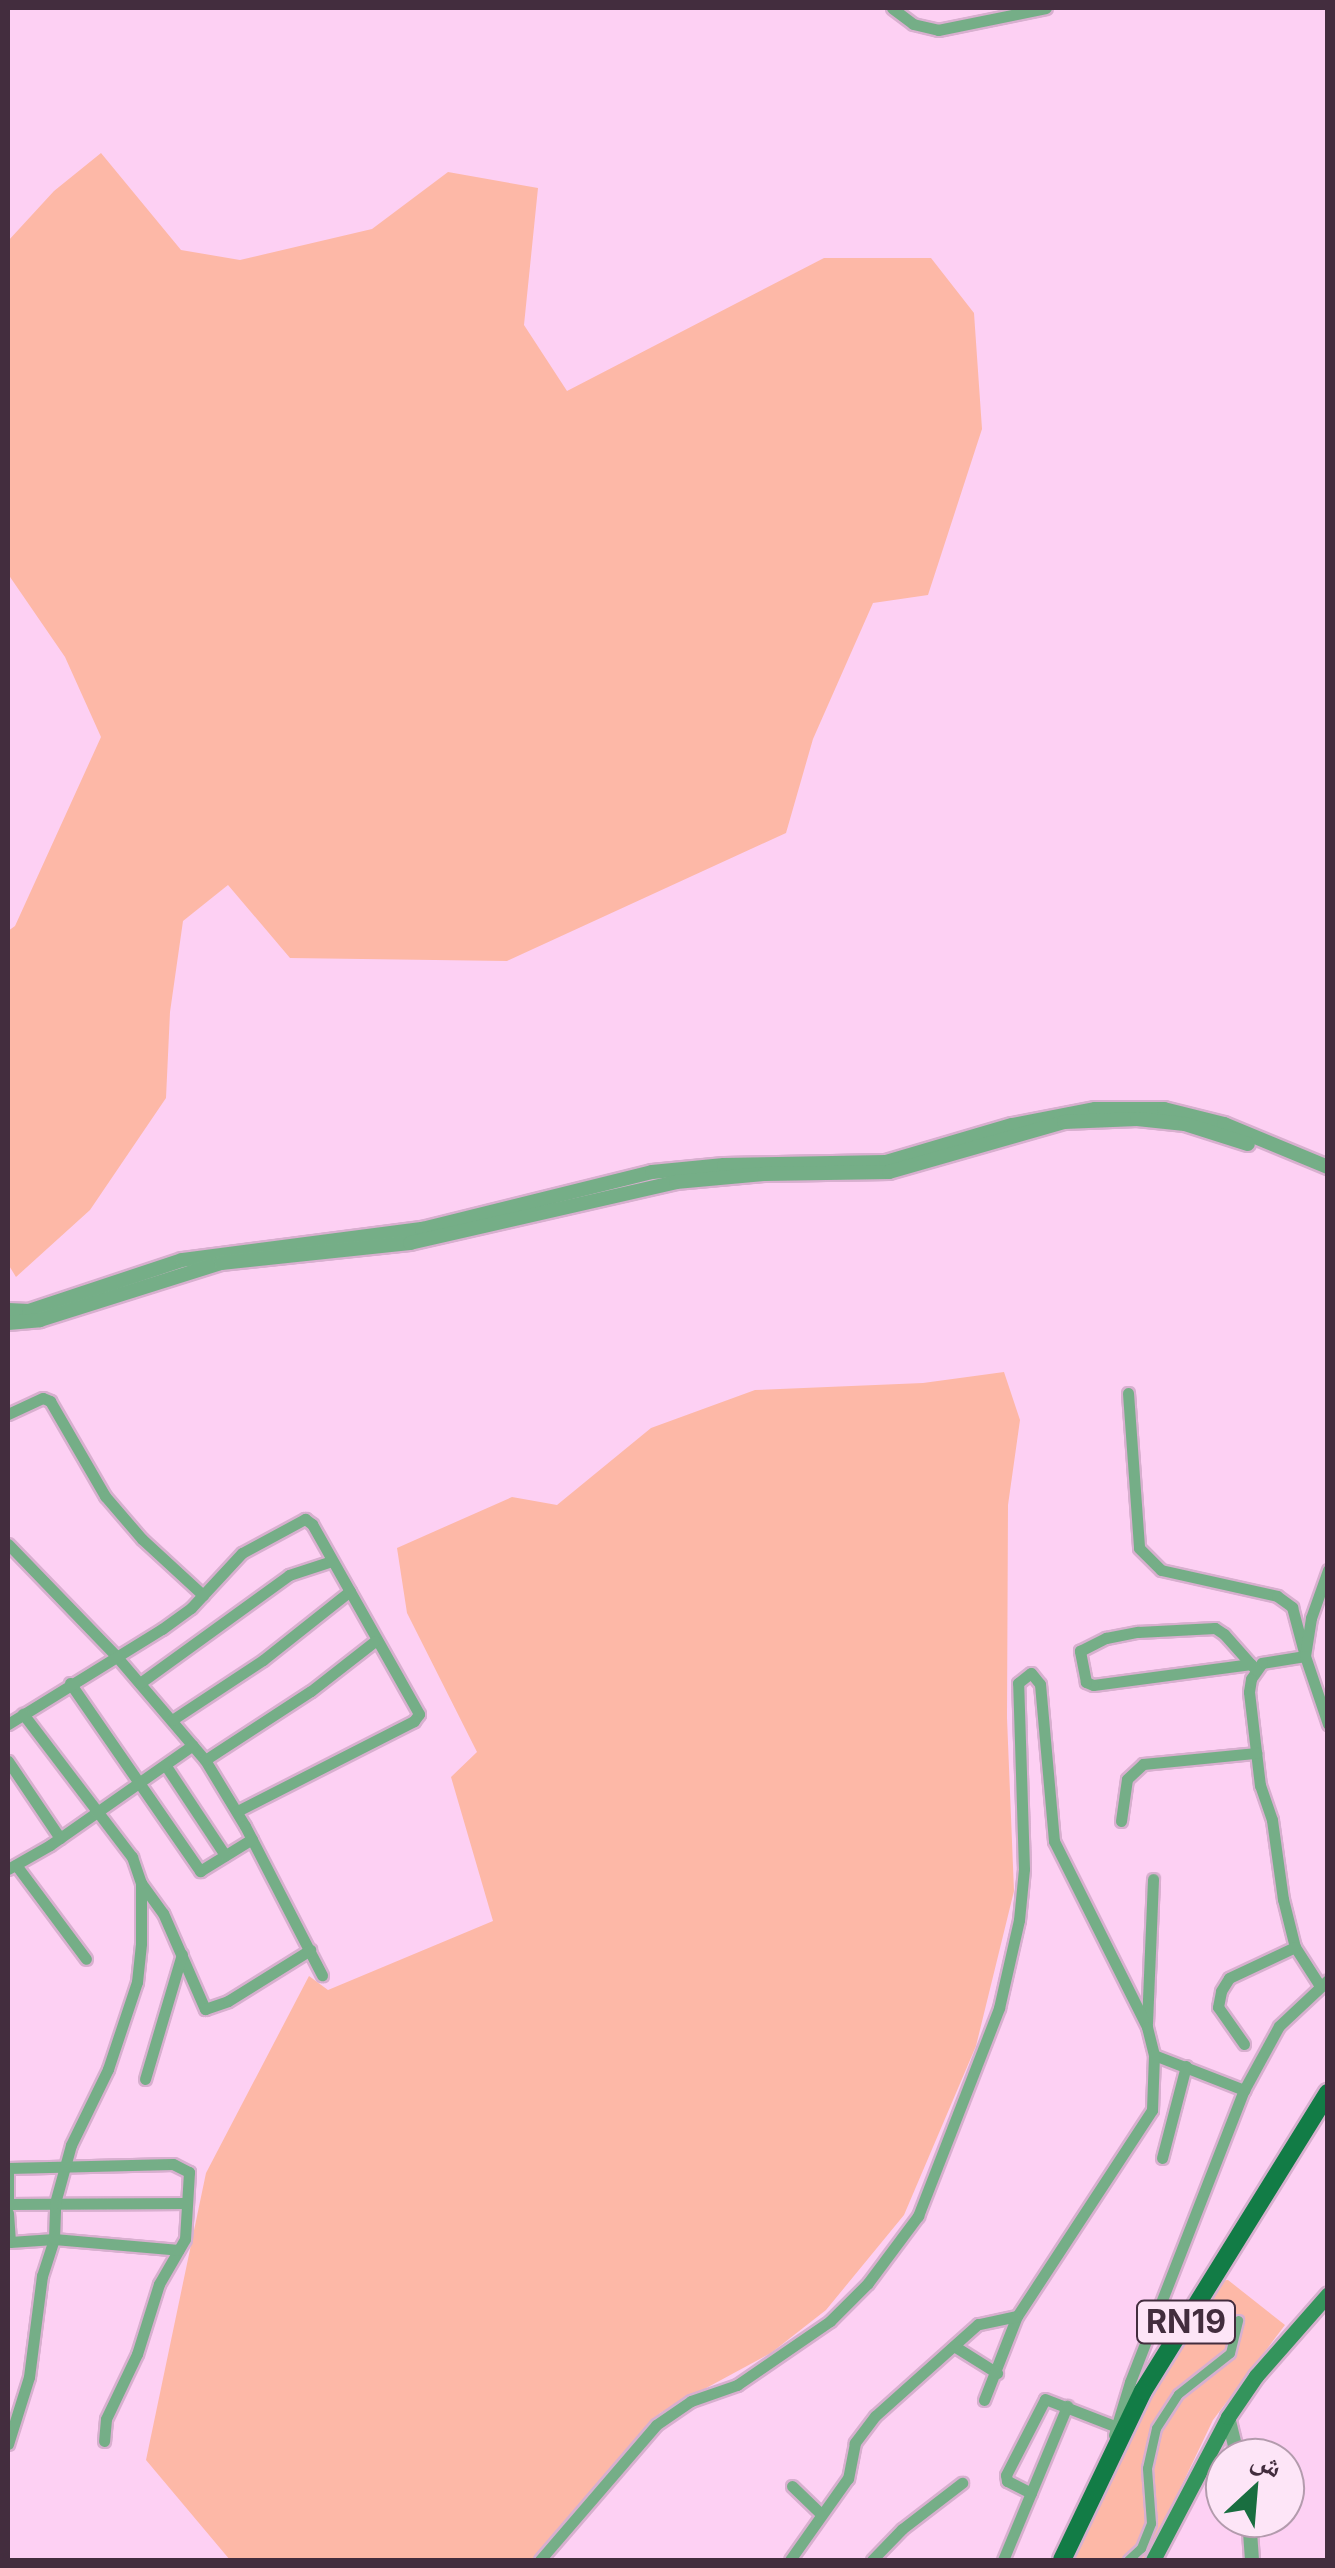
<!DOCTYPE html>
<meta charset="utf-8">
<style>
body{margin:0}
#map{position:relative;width:1335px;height:2568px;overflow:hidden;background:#fdd0f3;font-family:Inter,"Noto Naskh Arabic",sans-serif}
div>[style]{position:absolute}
.green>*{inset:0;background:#fdb8a7}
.roads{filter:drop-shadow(2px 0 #d8afcf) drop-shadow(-2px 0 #d8afcf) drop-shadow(0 2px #d8afcf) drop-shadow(0 -2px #d8afcf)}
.pedestrian>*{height:9px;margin:-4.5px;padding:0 4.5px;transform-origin:4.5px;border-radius:4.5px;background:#75ae87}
.minor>*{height:11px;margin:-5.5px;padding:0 5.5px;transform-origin:5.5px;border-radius:5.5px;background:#75ae87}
.tertiary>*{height:14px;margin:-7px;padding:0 7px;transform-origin:7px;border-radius:7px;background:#75ae87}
.secondary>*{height:15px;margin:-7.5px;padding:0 7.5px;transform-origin:7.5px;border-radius:7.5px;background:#34945c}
.primary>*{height:18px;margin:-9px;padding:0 9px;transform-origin:9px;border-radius:9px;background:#127c46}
.rail>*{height:4px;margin-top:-2px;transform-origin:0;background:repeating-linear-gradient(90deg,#997892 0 20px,transparent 0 30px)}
span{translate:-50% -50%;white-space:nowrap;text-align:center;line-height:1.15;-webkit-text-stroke:10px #fde5f7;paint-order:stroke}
.shield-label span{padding:2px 8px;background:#fde5f7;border:2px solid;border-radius:8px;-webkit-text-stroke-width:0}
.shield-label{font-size:32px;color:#432d3e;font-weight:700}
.frame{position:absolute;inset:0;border:10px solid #432d3e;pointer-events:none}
.north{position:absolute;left:1205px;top:2438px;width:100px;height:100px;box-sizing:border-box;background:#fde5f7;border:2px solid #b39bad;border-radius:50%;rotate:26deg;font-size:28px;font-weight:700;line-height:40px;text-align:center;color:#432d3e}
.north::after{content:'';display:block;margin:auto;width:35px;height:45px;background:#196e40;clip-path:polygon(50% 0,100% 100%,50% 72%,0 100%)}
</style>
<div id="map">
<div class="green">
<i style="clip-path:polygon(101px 153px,181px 250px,240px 260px,372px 229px,448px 172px,538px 188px,524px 325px,567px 391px,824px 258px,931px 258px,974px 313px,982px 429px,928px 595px,873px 603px,813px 739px,786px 833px,507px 961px,290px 958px,228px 885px,183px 921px,170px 1012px,166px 1098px,90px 1210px,16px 1277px,8px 1264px,8px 931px,15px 926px,101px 737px,65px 657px,8px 574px,8px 241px,54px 191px)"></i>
<i style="clip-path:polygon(1004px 1372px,1020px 1420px,1008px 1505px,1007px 1718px,1014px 1891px,976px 2046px,904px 2215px,826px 2310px,771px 2353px,660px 2413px,538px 2560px,230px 2560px,146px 2460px,206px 2173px,309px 1976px,328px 1990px,493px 1921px,451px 1777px,477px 1752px,407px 1613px,397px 1548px,512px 1497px,557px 1505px,651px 1428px,755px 1390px,923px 1383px)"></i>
<i style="clip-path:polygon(1228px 2280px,1285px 2325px,1213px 2420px,1146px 2560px,1071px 2560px,1144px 2402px,1219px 2281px)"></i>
</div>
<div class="roads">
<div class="pedestrian">
<i style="left:1128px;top:2560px;width:18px;rotate:-43deg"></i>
<i style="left:1141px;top:2548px;width:27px;rotate:-68deg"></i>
<i style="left:1151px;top:2523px;width:55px;rotate:-94.2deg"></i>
<i style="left:1147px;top:2468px;width:41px;rotate:-77.3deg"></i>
<i style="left:1156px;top:2428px;width:40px;rotate:-57.1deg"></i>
<i style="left:1178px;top:2394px;width:66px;rotate:-38.3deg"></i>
<i style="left:1230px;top:2353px;width:34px;rotate:-76deg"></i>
</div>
<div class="minor">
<i style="left:892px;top:8px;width:26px;rotate:37deg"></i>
<i style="left:913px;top:24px;width:26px;rotate:13deg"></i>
<i style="left:938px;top:30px;width:110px;rotate:-11.5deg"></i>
<i style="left:1128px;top:1393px;width:155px;rotate:85.9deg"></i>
<i style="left:1139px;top:1548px;width:31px;rotate:45deg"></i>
<i style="left:1161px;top:1570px;width:119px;rotate:12.6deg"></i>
<i style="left:1277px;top:1596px;width:19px;rotate:36deg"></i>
<i style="left:1292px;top:1607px;width:51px;rotate:75.1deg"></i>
<i style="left:1305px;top:1656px;width:44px;rotate:170.8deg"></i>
<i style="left:1262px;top:1663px;width:19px;rotate:125deg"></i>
<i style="left:1251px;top:1679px;width:13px;rotate:99deg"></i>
<i style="left:1249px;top:1692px;width:94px;rotate:83.3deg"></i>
<i style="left:1260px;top:1785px;width:37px;rotate:71deg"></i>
<i style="left:1272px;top:1820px;width:80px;rotate:82.1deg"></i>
<i style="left:1283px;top:1899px;width:49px;rotate:76deg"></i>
<i style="left:1295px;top:1947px;width:46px;rotate:57.3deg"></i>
<i style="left:8px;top:1414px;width:38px;rotate:-25deg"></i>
<i style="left:43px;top:1398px;width:8px;rotate:23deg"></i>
<i style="left:50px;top:1401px;width:110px;rotate:59.9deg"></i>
<i style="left:105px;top:1496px;width:57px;rotate:49.3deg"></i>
<i style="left:142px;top:1539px;width:83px;rotate:42.6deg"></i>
<i style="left:8px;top:1544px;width:157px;rotate:46deg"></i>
<i style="left:117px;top:1657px;width:135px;rotate:49.5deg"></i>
<i style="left:205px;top:1760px;width:77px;rotate:58.8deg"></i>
<i style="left:245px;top:1826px;width:168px;rotate:62.7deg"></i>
<i style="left:1328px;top:1570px;width:51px;rotate:109.5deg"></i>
<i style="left:1311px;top:1618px;width:38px;rotate:99deg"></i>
<i style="left:1305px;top:1656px;width:72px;rotate:71.3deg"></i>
<i style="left:1251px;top:1664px;width:159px;rotate:172.4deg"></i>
<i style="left:1093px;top:1685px;width:8px;rotate:-157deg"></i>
<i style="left:1086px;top:1682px;width:32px;rotate:-101deg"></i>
<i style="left:1080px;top:1651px;width:29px;rotate:-27deg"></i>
<i style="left:1106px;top:1638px;width:33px;rotate:-11deg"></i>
<i style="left:1138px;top:1632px;width:77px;rotate:-3deg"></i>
<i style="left:1215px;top:1628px;width:11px;rotate:34deg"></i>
<i style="left:1224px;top:1634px;width:48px;rotate:48.4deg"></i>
<i style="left:70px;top:1683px;width:229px;rotate:55.3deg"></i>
<i style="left:200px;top:1871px;width:61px;rotate:-31.6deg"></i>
<i style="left:140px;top:1683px;width:184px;rotate:-35.9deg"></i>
<i style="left:289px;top:1575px;width:45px;rotate:-18deg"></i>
<i style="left:172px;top:1720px;width:109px;rotate:-33.4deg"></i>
<i style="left:263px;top:1660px;width:111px;rotate:-38.4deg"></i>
<i style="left:8px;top:1724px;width:181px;rotate:-31.7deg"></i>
<i style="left:162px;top:1629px;width:36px;rotate:-36deg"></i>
<i style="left:191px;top:1608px;width:75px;rotate:-47.2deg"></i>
<i style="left:242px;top:1553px;width:72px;rotate:-28.4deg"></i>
<i style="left:305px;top:1519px;width:9px;rotate:36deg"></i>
<i style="left:312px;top:1524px;width:218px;rotate:60.6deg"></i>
<i style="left:419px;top:1714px;width:9px;rotate:126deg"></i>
<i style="left:414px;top:1721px;width:199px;rotate:153deg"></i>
<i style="left:205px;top:1760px;width:126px;rotate:-33.1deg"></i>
<i style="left:311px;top:1691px;width:81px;rotate:-38deg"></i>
<i style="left:8px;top:1761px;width:93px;rotate:56deg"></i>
<i style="left:166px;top:1766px;width:107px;rotate:56.5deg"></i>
<i style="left:1121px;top:1821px;width:42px;rotate:-81.9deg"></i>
<i style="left:1127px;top:1779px;width:22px;rotate:-43deg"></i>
<i style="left:1143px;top:1764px;width:114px;rotate:-5.6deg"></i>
<i style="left:16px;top:1865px;width:117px;rotate:53.3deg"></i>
<i style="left:8px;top:1869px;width:48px;rotate:-29.7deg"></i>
<i style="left:50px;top:1845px;width:174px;rotate:-35deg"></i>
<i style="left:141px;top:1883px;width:37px;rotate:54deg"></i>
<i style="left:163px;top:1913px;width:105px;rotate:66.4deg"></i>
<i style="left:205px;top:2009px;width:24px;rotate:-19deg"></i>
<i style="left:228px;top:2001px;width:97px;rotate:-31.9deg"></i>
<i style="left:1147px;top:2023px;width:144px;rotate:-87.6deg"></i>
<i style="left:1244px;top:2044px;width:45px;rotate:-125.1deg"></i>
<i style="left:1218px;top:2007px;width:16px;rotate:-79deg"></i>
<i style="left:1221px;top:1991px;width:15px;rotate:-58deg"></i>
<i style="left:1229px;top:1978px;width:73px;rotate:-25.2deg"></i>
<i style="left:1154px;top:2055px;width:97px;rotate:21.3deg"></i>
<i style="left:145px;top:2079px;width:130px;rotate:-73.5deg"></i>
<i style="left:1162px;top:2158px;width:95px;rotate:-75.4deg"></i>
<i style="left:8px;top:2168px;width:165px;rotate:-1.4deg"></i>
<i style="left:173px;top:2164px;width:18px;rotate:27deg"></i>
<i style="left:189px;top:2172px;width:67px;rotate:93.4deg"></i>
<i style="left:185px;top:2239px;width:52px;rotate:120deg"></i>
<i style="left:159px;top:2284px;width:73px;rotate:107.4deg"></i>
<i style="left:137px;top:2354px;width:72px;rotate:115.5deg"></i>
<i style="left:106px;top:2419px;width:22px;rotate:95deg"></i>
<i style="left:8px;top:2199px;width:31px;rotate:-90deg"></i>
<i style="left:8px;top:2204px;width:179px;rotate:-0.3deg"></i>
<i style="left:8px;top:2213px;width:29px;rotate:86deg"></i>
<i style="left:10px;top:2242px;width:44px;rotate:-3.9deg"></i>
<i style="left:54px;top:2239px;width:125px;rotate:5deg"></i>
<i style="left:954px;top:2346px;width:51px;rotate:32.1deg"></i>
<i style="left:984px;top:2400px;width:90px;rotate:-68.6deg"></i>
<i style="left:1114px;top:2435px;width:55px;rotate:-73.2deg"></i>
<i style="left:1130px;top:2382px;width:313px;rotate:-68.7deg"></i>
<i style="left:1244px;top:2090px;width:73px;rotate:-61.3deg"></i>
<i style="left:1279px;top:2026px;width:67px;rotate:-43.2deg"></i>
<i style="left:8px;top:2444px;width:70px;rotate:-72.6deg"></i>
<i style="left:29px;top:2377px;width:102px;rotate:-82.7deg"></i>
<i style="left:42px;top:2276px;width:39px;rotate:-72deg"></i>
<i style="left:54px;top:2239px;width:36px;rotate:-88deg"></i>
<i style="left:55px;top:2203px;width:60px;rotate:-74.6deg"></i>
<i style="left:71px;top:2145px;width:85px;rotate:-64deg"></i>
<i style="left:108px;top:2069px;width:92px;rotate:-71.6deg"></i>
<i style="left:137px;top:1982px;width:39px;rotate:-84deg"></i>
<i style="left:141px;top:1943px;width:60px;rotate:-90deg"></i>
<i style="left:141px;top:1883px;width:28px;rotate:-109deg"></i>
<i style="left:132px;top:1857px;width:180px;rotate:-127.3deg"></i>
<i style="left:792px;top:2486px;width:40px;rotate:44deg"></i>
<i style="left:1031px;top:2493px;width:27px;rotate:-153deg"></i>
<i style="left:1007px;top:2481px;width:6px;rotate:-99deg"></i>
<i style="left:1006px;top:2475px;width:85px;rotate:-62.8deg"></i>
<i style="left:1045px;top:2399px;width:77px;rotate:21.3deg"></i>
<i style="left:540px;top:2560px;width:178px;rotate:-49.3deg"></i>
<i style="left:656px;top:2425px;width:42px;rotate:-34.4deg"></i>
<i style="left:691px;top:2401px;width:49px;rotate:-19.2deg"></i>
<i style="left:737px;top:2385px;width:113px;rotate:-34.5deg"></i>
<i style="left:830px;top:2321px;width:54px;rotate:-45deg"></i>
<i style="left:868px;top:2283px;width:84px;rotate:-53.3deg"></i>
<i style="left:918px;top:2216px;width:223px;rotate:-68.7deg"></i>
<i style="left:999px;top:2008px;width:90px;rotate:-77.2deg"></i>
<i style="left:1019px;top:1920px;width:51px;rotate:-84.4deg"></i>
<i style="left:1024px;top:1869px;width:186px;rotate:-91.8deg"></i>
<i style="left:1018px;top:1683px;width:16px;rotate:-38deg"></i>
<i style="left:1031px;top:1673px;width:14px;rotate:51deg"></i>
<i style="left:1040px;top:1684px;width:158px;rotate:84.9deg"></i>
<i style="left:1054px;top:1841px;width:208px;rotate:63.4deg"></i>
<i style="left:1147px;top:2027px;width:29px;rotate:76deg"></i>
<i style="left:1154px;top:2055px;width:55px;rotate:92.1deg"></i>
<i style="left:1152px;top:2110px;width:246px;rotate:123.2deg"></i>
<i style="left:1017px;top:2316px;width:40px;rotate:168deg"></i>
<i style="left:978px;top:2324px;width:138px;rotate:138.2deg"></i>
<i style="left:875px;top:2416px;width:34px;rotate:127deg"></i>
<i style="left:855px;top:2443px;width:36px;rotate:101deg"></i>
<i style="left:848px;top:2478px;width:100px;rotate:125.3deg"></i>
<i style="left:872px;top:2560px;width:43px;rotate:-45.9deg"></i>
<i style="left:902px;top:2529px;width:76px;rotate:-37.5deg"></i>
<i style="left:1003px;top:2560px;width:167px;rotate:-67.4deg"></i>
</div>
<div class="tertiary">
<i style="left:8px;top:1310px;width:21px;rotate:3deg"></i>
<i style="left:29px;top:1311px;width:161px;rotate:-18.4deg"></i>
<i style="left:182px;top:1260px;width:242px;rotate:-7.4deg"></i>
<i style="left:422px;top:1229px;width:237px;rotate:-13.9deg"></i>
<i style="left:652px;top:1172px;width:72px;rotate:-5.6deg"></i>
<i style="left:724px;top:1165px;width:162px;rotate:-1.1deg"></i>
<i style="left:886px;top:1162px;width:131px;rotate:-16.4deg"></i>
<i style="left:1012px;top:1125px;width:85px;rotate:-10.9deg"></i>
<i style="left:1095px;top:1109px;width:69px"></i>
<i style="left:1164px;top:1109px;width:62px;rotate:14deg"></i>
<i style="left:1224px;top:1124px;width:113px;rotate:22.5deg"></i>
<i style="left:8px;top:1323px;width:32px;rotate:-5deg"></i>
<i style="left:40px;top:1320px;width:190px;rotate:-17.5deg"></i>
<i style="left:221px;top:1263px;width:190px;rotate:-6deg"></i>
<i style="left:410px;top:1243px;width:273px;rotate:-12.9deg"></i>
<i style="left:676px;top:1182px;width:88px;rotate:-5.2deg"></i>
<i style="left:764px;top:1174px;width:125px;rotate:-0.9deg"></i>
<i style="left:889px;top:1172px;width:182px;rotate:-15.9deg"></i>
<i style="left:1064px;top:1122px;width:73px;rotate:-2.4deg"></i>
<i style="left:1137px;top:1119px;width:48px;rotate:5.9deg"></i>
<i style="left:1185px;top:1124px;width:66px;rotate:17.6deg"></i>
<i style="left:1228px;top:2417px;width:42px;rotate:76.3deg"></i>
<i style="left:1249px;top:2518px;width:42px;rotate:85.9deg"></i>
</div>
<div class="secondary">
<i style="left:1153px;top:2560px;width:161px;rotate:-62.3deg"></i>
<i style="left:1228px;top:2417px;width:50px;rotate:-55.7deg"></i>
<i style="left:1256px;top:2376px;width:109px;rotate:-48.7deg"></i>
</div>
<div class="primary">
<i style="left:1062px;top:2560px;width:187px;rotate:-64.4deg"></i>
<i style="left:1143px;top:2391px;width:351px;rotate:-58.2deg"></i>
</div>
</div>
<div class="rail">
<i style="left:1327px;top:2194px;width:1px;rotate:-45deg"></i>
</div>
<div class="shield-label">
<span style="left:1186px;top:2322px">RN19</span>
</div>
<div class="frame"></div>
<div class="north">ش</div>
</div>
